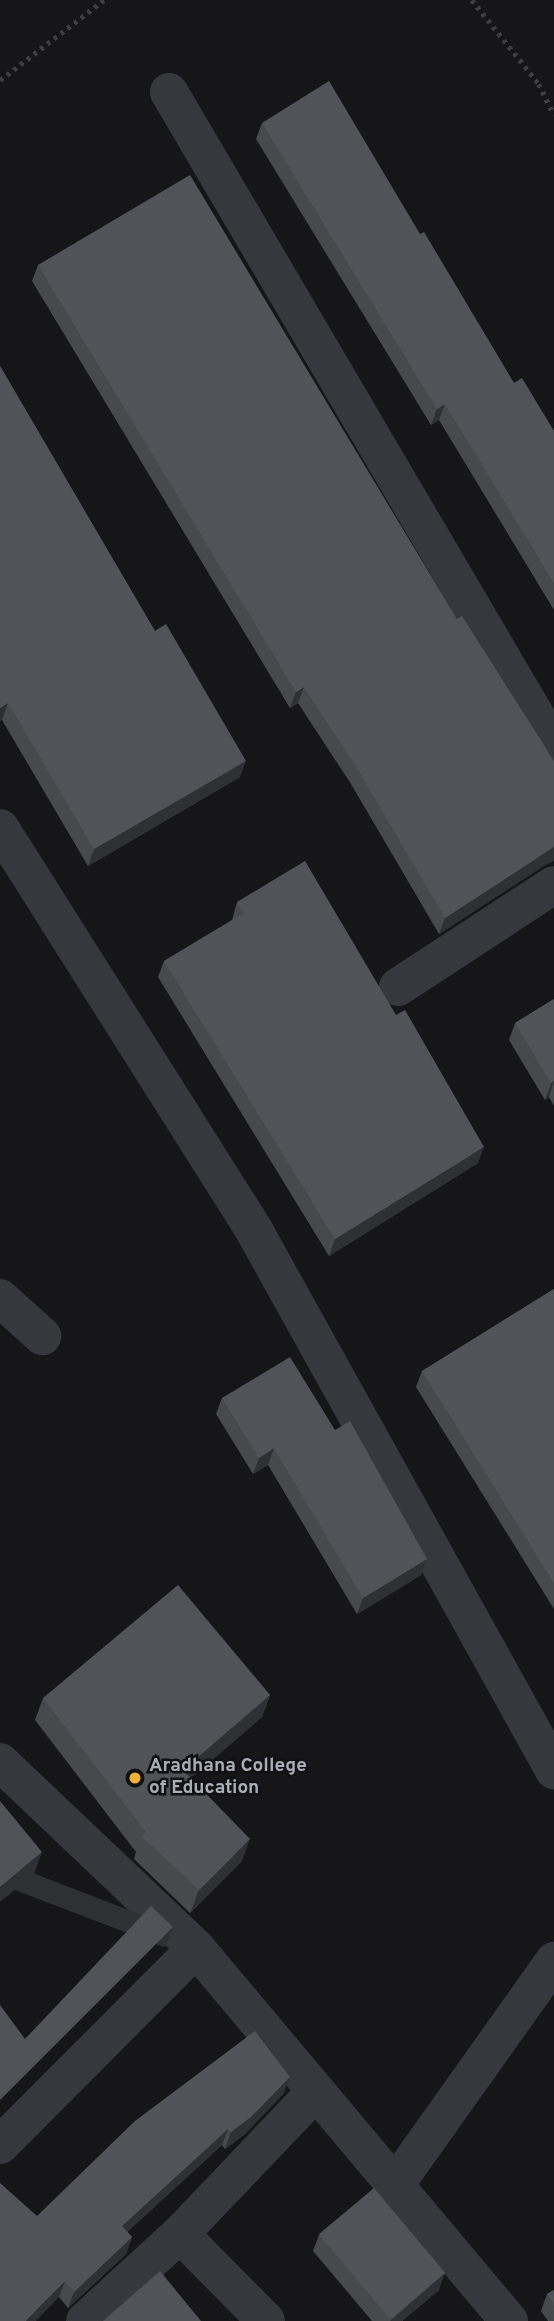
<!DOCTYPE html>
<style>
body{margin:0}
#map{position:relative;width:554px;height:2321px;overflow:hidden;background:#161618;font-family:Overpass,sans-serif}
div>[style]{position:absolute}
.path>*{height:4.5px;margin-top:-2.25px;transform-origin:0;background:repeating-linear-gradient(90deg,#3d3f44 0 3.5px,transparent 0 8.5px)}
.street>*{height:38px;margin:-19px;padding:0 19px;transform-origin:19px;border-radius:19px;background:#37383d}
.wall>*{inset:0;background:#47494d}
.shaded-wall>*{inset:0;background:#2f3033;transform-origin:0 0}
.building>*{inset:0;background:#525359;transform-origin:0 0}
.dots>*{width:19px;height:19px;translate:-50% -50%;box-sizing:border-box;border:4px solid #111113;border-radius:50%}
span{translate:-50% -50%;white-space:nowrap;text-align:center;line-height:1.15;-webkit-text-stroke:5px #111113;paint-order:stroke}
.poi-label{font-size:19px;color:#a8adb8;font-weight:700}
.left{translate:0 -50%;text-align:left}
</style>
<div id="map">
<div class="path">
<i style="left:472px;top:0;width:107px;rotate:51.4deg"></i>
<i style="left:539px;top:84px;width:34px;rotate:64deg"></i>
<i style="left:0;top:80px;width:131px;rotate:-37.6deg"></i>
</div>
<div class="street">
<i style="left:169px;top:92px;width:760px;rotate:59.55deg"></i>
<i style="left:0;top:828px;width:478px;rotate:57.7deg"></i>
<i style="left:255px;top:1232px;width:616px;rotate:60.94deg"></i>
<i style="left:398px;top:987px;width:186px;rotate:-33.2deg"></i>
<i style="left:0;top:1298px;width:57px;rotate:42.1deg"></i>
<i style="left:0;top:1762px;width:270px;rotate:43.5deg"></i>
<i style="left:196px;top:1948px;width:487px;rotate:50deg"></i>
<i style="left:0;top:2145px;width:278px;rotate:-45.1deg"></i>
<i style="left:395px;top:2185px;width:275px;rotate:-54.6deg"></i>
<i style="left:180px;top:2234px;width:122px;rotate:45.3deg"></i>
<i style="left:85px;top:2321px;width:129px;rotate:-42.5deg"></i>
<i style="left:180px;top:2234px;width:197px;rotate:-46.4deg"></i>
</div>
<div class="wall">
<i style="clip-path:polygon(262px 123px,514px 383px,554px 431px,554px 610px,439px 420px,431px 425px,256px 139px)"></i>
<i style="clip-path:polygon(38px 265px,542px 867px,439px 934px,351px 784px,298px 703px,290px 708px,32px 281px)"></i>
<i style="clip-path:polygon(0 366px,240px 777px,88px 866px,2px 720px,0 721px)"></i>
<i style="clip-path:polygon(237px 902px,478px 1163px,329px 1256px,158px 977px,164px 961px,232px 920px)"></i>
<i style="clip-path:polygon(554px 999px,554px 1106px,549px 1097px,545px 1100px,509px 1040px,515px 1023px)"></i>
<i style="clip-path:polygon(554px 1289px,554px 1609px,416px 1387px,422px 1371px)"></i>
<i style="clip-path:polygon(222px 1398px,335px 1430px,427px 1559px,421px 1575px,357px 1614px,268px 1465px,253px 1474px,216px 1414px)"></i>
<i style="clip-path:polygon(270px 1695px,262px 1717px,191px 1778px,242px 1861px,190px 1913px,134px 1859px,136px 1852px,35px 1720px,43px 1698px)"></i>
<i style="clip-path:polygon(284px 2093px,245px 2134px,225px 2149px,222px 2145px,127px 2232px,132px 2237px,126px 2254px,68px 2308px,59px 2297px,37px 2216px)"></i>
<i style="clip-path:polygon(319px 2235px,439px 2290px,402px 2321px,372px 2321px,313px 2251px)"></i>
<i style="clip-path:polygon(554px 2290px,554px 2321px,548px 2321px,541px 2311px,547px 2294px)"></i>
</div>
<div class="shaded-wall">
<i style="clip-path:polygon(445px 404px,439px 420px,431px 425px,437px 409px)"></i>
<i style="clip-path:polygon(304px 687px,298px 703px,290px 708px,296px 692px)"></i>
<i style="clip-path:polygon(8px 703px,2px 720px,0 721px,0 708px)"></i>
<i style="clip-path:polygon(246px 761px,240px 777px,88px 866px,94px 849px)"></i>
<i style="clip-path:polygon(554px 847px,554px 861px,542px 867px,439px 934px,445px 918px)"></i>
<i style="clip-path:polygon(554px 1081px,549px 1097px,545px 1100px,551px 1083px)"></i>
<i style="clip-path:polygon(484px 1147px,478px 1163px,329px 1256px,335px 1239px)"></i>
<i style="clip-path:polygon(274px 1448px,268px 1465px,253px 1474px,259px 1458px)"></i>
<i style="clip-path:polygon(427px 1559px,421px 1575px,357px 1614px,363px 1598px)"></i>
<i style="clip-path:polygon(270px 1695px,262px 1717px,175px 1792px,183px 1770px)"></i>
<i style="clip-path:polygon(250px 1839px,242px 1861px,190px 1913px,199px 1890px)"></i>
<i style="clip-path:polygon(42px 1852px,34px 1874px,0 1902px,0 1887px)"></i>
<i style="left:173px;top:1927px;width:22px;height:245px;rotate:111deg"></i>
<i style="clip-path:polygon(290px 2077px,284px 2093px,245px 2134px,225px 2149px,231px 2132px)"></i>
<i style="clip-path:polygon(228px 2129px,222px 2145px,116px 2242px,122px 2226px)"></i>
<i style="clip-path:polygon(132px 2237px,126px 2254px,68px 2308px,74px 2292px)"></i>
<i style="clip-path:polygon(445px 2273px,439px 2290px,402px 2321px,390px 2321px)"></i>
<i style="clip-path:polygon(65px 2281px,59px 2297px,36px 2321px,26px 2321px)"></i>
</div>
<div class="building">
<i style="clip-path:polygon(329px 81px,420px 234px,424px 232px,514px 383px,522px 378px,554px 431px,554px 583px,445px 404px,437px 409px,262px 123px)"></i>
<i style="clip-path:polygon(190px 175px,457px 619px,462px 616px,554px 761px,554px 847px,445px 918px,357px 768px,304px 687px,296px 692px,38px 265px)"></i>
<i style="clip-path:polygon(0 366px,155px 631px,166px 624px,246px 761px,94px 849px,8px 703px,0 708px)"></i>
<i style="clip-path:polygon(305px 861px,396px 1015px,405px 1010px,484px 1147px,335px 1239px,164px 961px,244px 913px,237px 902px)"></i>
<i style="clip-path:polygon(554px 999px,554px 1081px,551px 1083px,515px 1023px)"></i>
<i style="clip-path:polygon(554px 1289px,554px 1583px,422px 1371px)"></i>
<i style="clip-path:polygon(290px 1357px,335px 1430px,350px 1421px,427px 1559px,363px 1598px,274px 1448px,259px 1458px,222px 1398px)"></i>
<i style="clip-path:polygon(178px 1585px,270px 1695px,183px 1770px,250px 1839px,199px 1890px,142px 1837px,146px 1832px,43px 1698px)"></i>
<i style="clip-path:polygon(0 1801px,42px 1852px,0 1887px)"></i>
<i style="clip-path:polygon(151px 1906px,173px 1927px,0 2100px,0 2005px,25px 2039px)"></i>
<i style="clip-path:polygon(255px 2031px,290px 2077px,251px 2117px,231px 2132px,228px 2129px,122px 2226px,132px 2237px,74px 2292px,65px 2281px,26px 2321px,0 2321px,0 2183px,37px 2216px,135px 2121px)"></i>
<i style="left:374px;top:2188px;width:111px;height:72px;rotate:50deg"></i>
<i style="clip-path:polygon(160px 2271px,201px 2321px,103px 2321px)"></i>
<i style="clip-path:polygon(554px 2290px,554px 2305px,547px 2294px)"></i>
</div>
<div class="dots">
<i style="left:135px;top:1778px;background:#f2b134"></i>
</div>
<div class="poi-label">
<span class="left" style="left:149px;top:1778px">Aradhana College<br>of Education</span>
</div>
</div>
